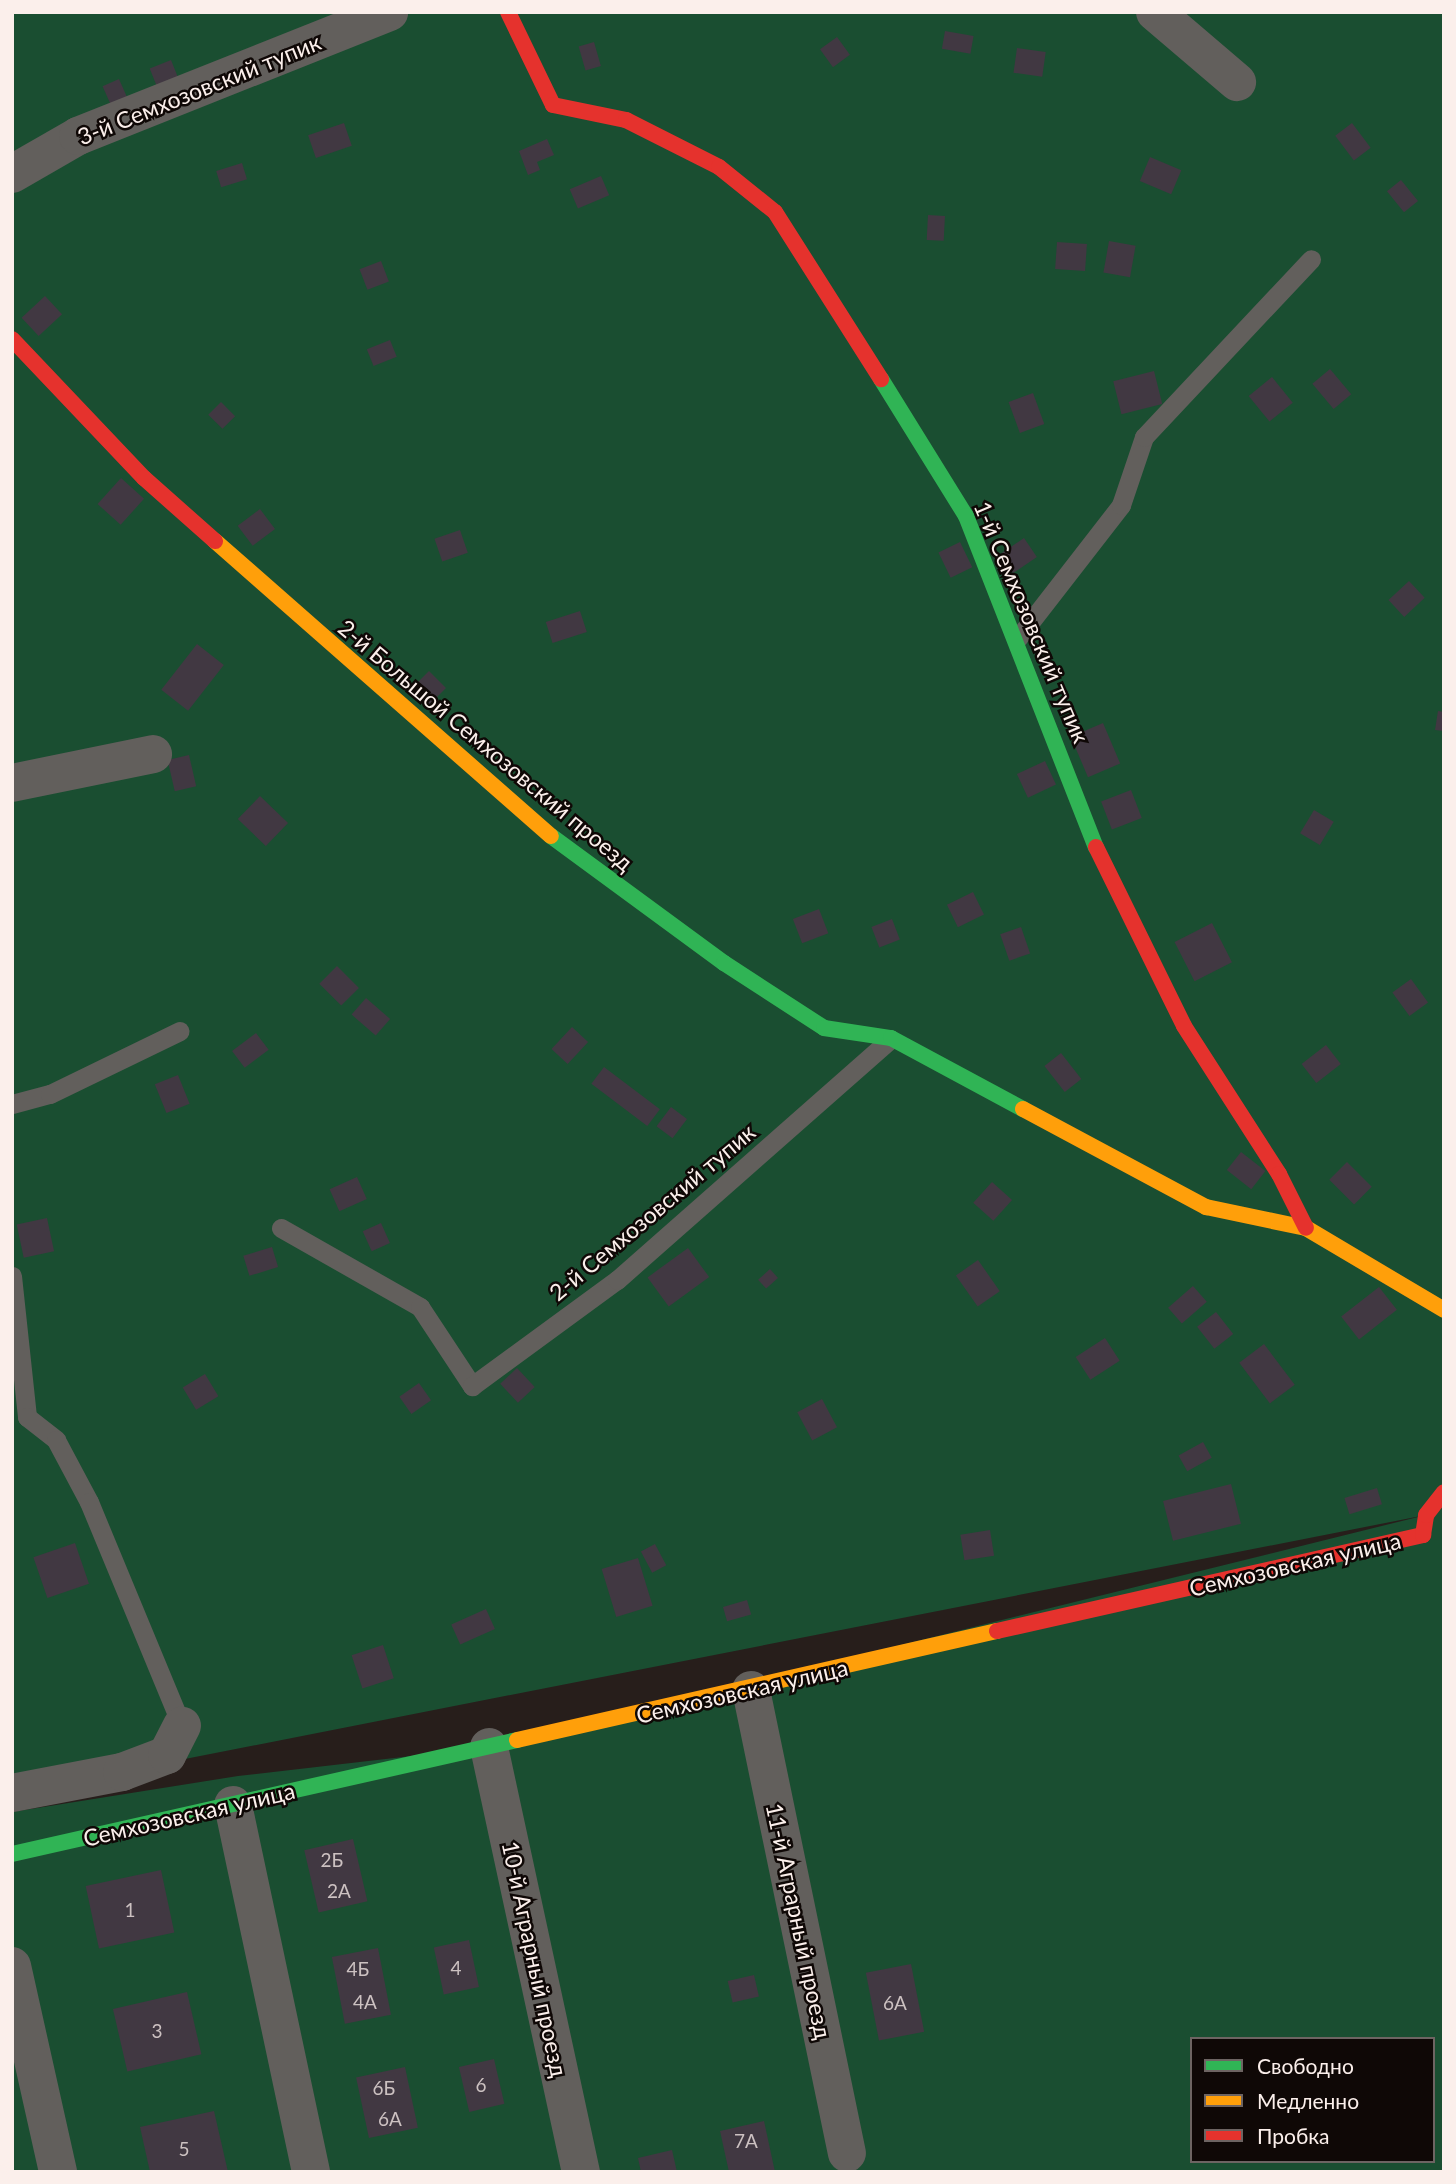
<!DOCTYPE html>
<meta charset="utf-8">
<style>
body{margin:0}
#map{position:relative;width:1456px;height:2184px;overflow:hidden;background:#271e1b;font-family:Lato,sans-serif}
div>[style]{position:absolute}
.green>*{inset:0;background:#1a4e31}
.building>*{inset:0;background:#413842;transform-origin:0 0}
.lane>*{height:19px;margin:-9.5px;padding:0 9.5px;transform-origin:9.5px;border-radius:9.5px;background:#625f5c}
.street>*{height:38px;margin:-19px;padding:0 19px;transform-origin:19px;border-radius:19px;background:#625f5c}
.fast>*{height:16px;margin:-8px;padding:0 8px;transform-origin:8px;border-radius:8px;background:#30b455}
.slow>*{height:16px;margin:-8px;padding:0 8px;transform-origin:8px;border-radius:8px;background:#ff9f0a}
.jam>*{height:16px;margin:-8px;padding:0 8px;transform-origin:8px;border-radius:8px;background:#e5322d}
span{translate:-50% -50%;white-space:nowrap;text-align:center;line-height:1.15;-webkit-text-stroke:5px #0f0806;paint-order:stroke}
.number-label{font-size:19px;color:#ccc1c1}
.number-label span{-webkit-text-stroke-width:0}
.street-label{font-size:23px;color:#fbefeb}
.frame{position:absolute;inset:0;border:14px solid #fbefeb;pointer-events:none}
.legend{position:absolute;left:1190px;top:2037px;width:245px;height:126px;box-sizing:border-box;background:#0f0806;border:2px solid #6d6462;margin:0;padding:9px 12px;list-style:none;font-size:21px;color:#fbefeb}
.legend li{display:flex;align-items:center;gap:14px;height:35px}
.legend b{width:35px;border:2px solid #6d6462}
</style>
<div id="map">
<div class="green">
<i style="clip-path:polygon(evenodd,12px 12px,1444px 12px,1444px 2172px,12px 2172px,12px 1812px,238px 1776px,489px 1747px,1426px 1515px,12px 1793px,12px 12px,1192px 2039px,1433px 2039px,1433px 2161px,1192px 2161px,1192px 2039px)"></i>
</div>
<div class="building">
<i style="left:945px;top:31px;width:29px;height:18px;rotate:10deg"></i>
<i style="left:837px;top:37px;width:22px;height:21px;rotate:54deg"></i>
<i style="left:594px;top:42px;width:25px;height:16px;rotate:74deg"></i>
<i style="left:1017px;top:48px;width:29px;height:25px;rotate:8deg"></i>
<i style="left:171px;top:60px;width:22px;height:23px;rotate:68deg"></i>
<i style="left:119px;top:79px;width:24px;height:18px;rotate:66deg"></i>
<i style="left:344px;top:123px;width:24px;height:38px;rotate:71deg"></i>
<i style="left:1352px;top:123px;width:31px;height:21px;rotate:53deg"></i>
<i style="clip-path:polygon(547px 139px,554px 155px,537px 162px,540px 170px,528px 175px,519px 151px)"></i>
<i style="left:1150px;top:157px;width:34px;height:26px;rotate:23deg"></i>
<i style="left:242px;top:163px;width:17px;height:27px;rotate:73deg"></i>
<i style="left:601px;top:176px;width:21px;height:34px;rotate:67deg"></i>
<i style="left:1401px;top:180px;width:27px;height:18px;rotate:51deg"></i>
<i style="left:928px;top:215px;width:17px;height:25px;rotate:3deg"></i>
<i style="left:1109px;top:241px;width:27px;height:32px;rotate:10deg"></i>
<i style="left:1057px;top:242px;width:30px;height:27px;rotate:4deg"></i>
<i style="left:381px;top:261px;width:22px;height:23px;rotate:69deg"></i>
<i style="left:45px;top:296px;width:25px;height:32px;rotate:47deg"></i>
<i style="left:390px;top:340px;width:18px;height:25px;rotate:68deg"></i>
<i style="left:1330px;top:369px;width:33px;height:23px;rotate:50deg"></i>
<i style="left:1154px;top:371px;width:34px;height:42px;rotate:76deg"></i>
<i style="left:1272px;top:377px;width:33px;height:30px;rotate:51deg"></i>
<i style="left:1033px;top:393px;width:33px;height:26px;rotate:70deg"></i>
<i style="left:221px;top:402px;width:20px;height:18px;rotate:45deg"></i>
<i style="left:121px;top:478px;width:31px;height:35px;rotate:42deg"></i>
<i style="left:260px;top:509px;width:25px;height:28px;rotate:53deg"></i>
<i style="left:460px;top:530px;width:24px;height:27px;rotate:71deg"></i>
<i style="left:1024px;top:538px;width:23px;height:29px;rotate:56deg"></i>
<i style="left:960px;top:542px;width:28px;height:24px;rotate:64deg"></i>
<i style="left:1409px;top:581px;width:23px;height:28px;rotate:47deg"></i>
<i style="left:580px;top:611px;width:22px;height:36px;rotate:72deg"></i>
<i style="left:197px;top:644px;width:34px;height:58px;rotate:38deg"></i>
<i style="left:429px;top:671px;width:24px;height:24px;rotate:45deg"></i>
<i style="clip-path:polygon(1438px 711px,1444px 712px,1444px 731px,1435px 730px)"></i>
<i style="left:1103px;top:723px;width:44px;height:35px;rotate:67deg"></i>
<i style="left:189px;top:755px;width:32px;height:22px;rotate:77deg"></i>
<i style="left:1045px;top:761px;width:26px;height:31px;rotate:65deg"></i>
<i style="left:1131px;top:790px;width:30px;height:32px;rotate:69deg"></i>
<i style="left:260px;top:796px;width:39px;height:32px;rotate:44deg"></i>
<i style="left:1314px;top:810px;width:23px;height:27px;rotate:31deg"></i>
<i style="left:973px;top:892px;width:25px;height:29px;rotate:64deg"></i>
<i style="left:819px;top:909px;width:26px;height:28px;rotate:69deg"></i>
<i style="left:892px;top:919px;width:22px;height:22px;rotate:69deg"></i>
<i style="left:1212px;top:923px;width:44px;height:42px;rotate:63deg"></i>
<i style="left:1021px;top:927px;width:28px;height:22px;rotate:71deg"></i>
<i style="left:337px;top:966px;width:31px;height:25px;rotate:45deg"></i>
<i style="left:1411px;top:979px;width:29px;height:23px;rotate:54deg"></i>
<i style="left:366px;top:998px;width:32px;height:22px;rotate:41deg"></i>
<i style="left:572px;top:1027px;width:22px;height:30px;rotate:43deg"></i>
<i style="left:256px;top:1033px;width:21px;height:30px;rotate:53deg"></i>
<i style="left:1326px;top:1045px;width:24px;height:31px;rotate:52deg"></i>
<i style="left:1061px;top:1053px;width:33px;height:21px;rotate:52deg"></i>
<i style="left:604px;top:1067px;width:70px;height:21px;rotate:37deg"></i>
<i style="left:178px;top:1075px;width:31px;height:25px;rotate:68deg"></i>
<i style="left:671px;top:1107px;width:20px;height:24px;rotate:37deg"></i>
<i style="left:1241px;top:1152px;width:31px;height:23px;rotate:38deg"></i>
<i style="left:1347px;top:1162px;width:35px;height:25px;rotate:45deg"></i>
<i style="left:357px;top:1177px;width:24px;height:30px;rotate:66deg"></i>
<i style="left:992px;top:1182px;width:27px;height:28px;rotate:42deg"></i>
<i style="left:47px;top:1218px;width:34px;height:31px;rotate:78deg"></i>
<i style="left:381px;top:1223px;width:22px;height:20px;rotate:66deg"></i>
<i style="left:272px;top:1247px;width:21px;height:30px;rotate:73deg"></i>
<i style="left:688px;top:1248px;width:36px;height:50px;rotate:54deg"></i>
<i style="left:978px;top:1260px;width:38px;height:27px;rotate:55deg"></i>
<i style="left:770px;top:1269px;width:12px;height:16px;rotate:48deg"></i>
<i style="left:1193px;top:1286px;width:21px;height:33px;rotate:49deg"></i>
<i style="left:1379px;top:1287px;width:29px;height:48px;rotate:52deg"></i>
<i style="left:1216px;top:1312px;width:28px;height:24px;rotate:52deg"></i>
<i style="left:1105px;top:1338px;width:27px;height:35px;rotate:57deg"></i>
<i style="left:1264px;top:1344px;width:51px;height:31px;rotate:53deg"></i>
<i style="left:517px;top:1368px;width:26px;height:23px;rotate:47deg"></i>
<i style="left:205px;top:1374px;width:26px;height:26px;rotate:59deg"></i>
<i style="left:419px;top:1383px;width:21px;height:24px;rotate:55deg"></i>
<i style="left:822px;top:1399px;width:32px;height:28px;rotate:62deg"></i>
<i style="left:1203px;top:1442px;width:18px;height:28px;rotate:61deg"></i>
<i style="left:1231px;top:1484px;width:41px;height:70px;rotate:76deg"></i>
<i style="left:1377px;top:1488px;width:17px;height:34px;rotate:73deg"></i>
<i style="left:990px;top:1530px;width:26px;height:30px;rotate:81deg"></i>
<i style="left:75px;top:1543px;width:43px;height:44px;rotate:71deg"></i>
<i style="left:655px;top:1544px;width:24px;height:16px;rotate:62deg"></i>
<i style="left:638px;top:1558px;width:50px;height:38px;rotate:73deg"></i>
<i style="left:747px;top:1600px;width:15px;height:25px;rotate:74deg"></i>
<i style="left:486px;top:1609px;width:22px;height:38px;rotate:66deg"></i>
<i style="left:383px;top:1645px;width:35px;height:33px;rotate:72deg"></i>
<i style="left:353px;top:1839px;width:64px;height:50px;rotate:77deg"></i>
<i style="left:161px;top:1870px;width:64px;height:77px;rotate:78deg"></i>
<i style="left:469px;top:1940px;width:48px;height:36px;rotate:78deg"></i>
<i style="left:378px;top:1948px;width:68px;height:47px;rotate:79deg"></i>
<i style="left:911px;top:1964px;width:69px;height:46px;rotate:79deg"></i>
<i style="left:754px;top:1975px;width:22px;height:27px;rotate:77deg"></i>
<i style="left:187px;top:1992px;width:64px;height:76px;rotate:77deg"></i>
<i style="left:494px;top:2059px;width:46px;height:36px;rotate:77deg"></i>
<i style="left:405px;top:2067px;width:62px;height:50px;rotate:78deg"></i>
<i style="clip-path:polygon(214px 2111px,228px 2172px,150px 2172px,140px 2127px)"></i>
<i style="clip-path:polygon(764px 2121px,775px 2172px,729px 2172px,720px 2131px)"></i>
<i style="clip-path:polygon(672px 2150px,677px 2172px,641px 2172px,638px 2158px)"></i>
</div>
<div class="lane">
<i style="left:1018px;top:638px;width:168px;rotate:-52.2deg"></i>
<i style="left:1121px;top:505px;width:72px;rotate:-71.3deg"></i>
<i style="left:1144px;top:437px;width:244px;rotate:-46.8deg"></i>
<i style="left:12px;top:1104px;width:39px;rotate:-15deg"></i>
<i style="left:50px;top:1094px;width:144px;rotate:-25.9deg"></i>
<i style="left:281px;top:1228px;width:160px;rotate:29.6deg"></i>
<i style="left:420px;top:1307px;width:95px;rotate:56.6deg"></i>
<i style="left:472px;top:1386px;width:180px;rotate:-36.2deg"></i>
<i style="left:617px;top:1280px;width:364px;rotate:-41.4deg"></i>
<i style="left:12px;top:1276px;width:142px;rotate:83.9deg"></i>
<i style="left:27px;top:1417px;width:37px;rotate:38deg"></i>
<i style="left:56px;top:1440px;width:70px;rotate:62deg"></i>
<i style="left:89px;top:1502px;width:243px;rotate:67.5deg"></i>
</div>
<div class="street">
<i style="left:1155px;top:12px;width:108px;rotate:40.5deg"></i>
<i style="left:12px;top:174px;width:76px;rotate:-29.9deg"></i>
<i style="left:78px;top:136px;width:335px;rotate:-21.7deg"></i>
<i style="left:12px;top:783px;width:144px;rotate:-11.6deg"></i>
<i style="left:751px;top:1690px;width:473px;rotate:78.3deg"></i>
<i style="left:489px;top:1747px;width:435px;rotate:77.8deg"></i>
<i style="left:12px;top:1793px;width:112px;rotate:-10.8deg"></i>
<i style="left:122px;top:1772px;width:48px;rotate:-20.7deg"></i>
<i style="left:167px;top:1755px;width:33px;rotate:-63deg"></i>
<i style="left:233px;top:1805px;width:375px;rotate:78deg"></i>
<i style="left:12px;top:1966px;width:211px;rotate:77.4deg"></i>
</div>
<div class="fast">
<i style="left:881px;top:379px;width:161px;rotate:58.2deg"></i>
<i style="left:966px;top:516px;width:356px;rotate:68.6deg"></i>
<i style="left:551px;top:836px;width:215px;rotate:36.3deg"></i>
<i style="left:724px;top:963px;width:119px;rotate:33deg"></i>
<i style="left:824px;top:1028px;width:68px;rotate:8.5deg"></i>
<i style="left:891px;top:1038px;width:150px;rotate:28.3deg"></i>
<i style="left:12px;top:1854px;width:518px;rotate:-12.72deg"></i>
</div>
<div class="slow">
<i style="left:215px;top:541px;width:447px;rotate:41.3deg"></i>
<i style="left:1023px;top:1109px;width:208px;rotate:28.2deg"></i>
<i style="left:1206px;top:1207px;width:102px;rotate:11.9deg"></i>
<i style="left:1306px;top:1228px;width:161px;rotate:30.7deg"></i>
<i style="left:517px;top:1740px;width:492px;rotate:-12.8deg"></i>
</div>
<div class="jam">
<i style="left:508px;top:12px;width:103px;rotate:64.2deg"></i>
<i style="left:553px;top:105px;width:75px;rotate:11.6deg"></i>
<i style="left:626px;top:120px;width:104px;rotate:26.8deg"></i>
<i style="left:719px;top:167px;width:72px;rotate:38.8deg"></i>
<i style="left:775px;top:212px;width:198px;rotate:57.6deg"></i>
<i style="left:12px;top:339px;width:192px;rotate:46.5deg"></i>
<i style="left:144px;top:478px;width:95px;rotate:41.6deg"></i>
<i style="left:1096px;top:847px;width:199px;rotate:63.8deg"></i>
<i style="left:1184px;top:1026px;width:176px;rotate:57.3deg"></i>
<i style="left:1279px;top:1174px;width:60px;rotate:63.4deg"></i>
<i style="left:997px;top:1631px;width:437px;rotate:-12.7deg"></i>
<i style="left:1423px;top:1535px;width:20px;rotate:-81deg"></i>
<i style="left:1426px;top:1515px;width:29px;rotate:-52deg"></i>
</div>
<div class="number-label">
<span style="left:332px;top:1860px">2Б</span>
<span style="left:339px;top:1891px">2А</span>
<span style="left:130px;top:1910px">1</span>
<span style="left:456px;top:1968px">4</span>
<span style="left:358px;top:1969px">4Б</span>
<span style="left:365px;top:2002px">4А</span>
<span style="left:895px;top:2003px">6А</span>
<span style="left:157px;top:2031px">3</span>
<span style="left:481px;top:2085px">6</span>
<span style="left:384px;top:2088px">6Б</span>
<span style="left:390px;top:2119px">6А</span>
<span style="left:746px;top:2141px">7А</span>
<span style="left:184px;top:2149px">5</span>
</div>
<div class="street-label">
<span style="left:199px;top:89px;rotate:-22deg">3-й Семхозовский тупик</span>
<span style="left:1032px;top:622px;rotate:67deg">1-й Семхозовский тупик</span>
<span style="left:486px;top:745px;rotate:40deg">2-й Большой Семхозовский проезд</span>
<span style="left:652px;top:1212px;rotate:-40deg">2-й Семхозовский тупик</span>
<span style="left:1295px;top:1564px;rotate:-13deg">Семхозовская улица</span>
<span style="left:742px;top:1691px;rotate:-13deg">Семхозовская улица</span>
<span style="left:189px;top:1814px;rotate:-13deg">Семхозовская улица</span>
<span style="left:799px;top:1921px;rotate:78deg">11-й Аграрный проезд</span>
<span style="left:535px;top:1959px;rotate:78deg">10-й Аграрный проезд</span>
</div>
<div class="frame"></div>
<ul class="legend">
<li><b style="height:9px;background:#30b455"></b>Свободно</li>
<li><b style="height:9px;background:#ff9f0a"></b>Медленно</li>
<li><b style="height:9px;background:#e5322d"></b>Пробка</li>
</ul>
</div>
